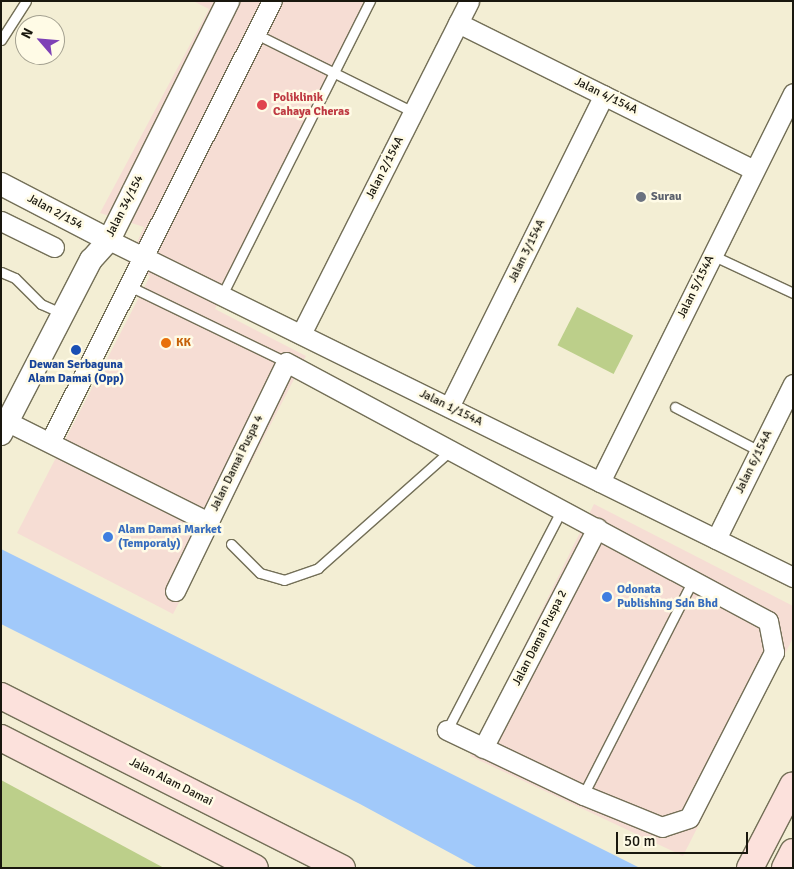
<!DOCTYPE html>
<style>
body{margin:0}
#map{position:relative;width:794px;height:869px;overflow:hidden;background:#f3eed4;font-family:Signika,sans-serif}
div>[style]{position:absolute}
.commercial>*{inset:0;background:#f6ddd4}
.green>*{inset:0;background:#bccf8a;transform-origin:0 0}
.water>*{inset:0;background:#a1c9fa}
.roads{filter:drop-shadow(1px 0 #736f57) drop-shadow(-1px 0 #736f57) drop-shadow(0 1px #736f57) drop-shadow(0 -1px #736f57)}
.service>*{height:9px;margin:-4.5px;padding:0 4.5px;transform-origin:4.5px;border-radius:4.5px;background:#fff}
.minor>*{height:19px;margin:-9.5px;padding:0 9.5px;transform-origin:9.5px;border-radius:9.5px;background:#fff}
.tertiary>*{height:22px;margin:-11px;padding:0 11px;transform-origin:11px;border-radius:11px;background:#fff}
.secondary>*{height:26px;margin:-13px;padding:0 13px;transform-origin:13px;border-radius:13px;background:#fce1dc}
.dots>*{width:14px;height:14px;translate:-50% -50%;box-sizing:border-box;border:2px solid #fffbe6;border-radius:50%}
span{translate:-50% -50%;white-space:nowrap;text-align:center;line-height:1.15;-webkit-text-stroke:5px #fffbe6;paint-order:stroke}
.street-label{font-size:12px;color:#19170e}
.health-label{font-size:12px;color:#be3a42;font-weight:700}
.left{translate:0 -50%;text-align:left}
.worship-label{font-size:12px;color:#5b616d;font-weight:700}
.food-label{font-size:12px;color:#c56008;font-weight:700}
.transit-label{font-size:12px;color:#164399;font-weight:700}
.shop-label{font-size:12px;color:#366cbe;font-weight:700}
.frame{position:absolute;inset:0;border:2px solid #19170e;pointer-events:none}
.north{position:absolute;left:15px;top:15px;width:50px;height:50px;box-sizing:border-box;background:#fffbe6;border:1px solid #a3a090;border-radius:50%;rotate:297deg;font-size:14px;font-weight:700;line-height:20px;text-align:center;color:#19170e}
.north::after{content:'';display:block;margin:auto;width:18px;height:22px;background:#7e41b6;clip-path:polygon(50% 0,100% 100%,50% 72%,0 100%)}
.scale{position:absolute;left:616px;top:832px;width:132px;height:22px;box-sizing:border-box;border:2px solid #19170e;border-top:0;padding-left:6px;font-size:15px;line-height:18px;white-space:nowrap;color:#19170e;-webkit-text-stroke:4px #fffbe6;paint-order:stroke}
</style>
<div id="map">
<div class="commercial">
<i style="clip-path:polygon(193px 1px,372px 1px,215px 309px,306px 356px,173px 614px,17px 533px,150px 276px,127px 264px,144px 227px,100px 213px,209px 9px)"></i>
<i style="clip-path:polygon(594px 504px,793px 606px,793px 638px,683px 856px,470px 756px)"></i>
</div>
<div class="green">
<i style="left:577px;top:307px;width:63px;height:43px;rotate:27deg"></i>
<i style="clip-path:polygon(1px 780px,164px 868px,1px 868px)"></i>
</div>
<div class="water">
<i style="clip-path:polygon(1px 549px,640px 868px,478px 868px,360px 804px,1px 624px)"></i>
</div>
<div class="roads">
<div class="service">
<i style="left:256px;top:34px;width:175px;rotate:26.4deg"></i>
<i style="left:1px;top:40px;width:46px;rotate:-57.3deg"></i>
<i style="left:712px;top:255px;width:89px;rotate:25.1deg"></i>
<i style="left:1px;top:272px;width:15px;rotate:23deg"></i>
<i style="left:15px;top:278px;width:37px;rotate:45deg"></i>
<i style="left:41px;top:304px;width:24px;rotate:24deg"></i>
<i style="left:129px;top:286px;width:174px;rotate:25.8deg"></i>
<i style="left:222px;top:295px;width:329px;rotate:-63.3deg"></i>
<i style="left:675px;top:407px;width:95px;rotate:27.6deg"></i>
<i style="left:231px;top:544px;width:41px;rotate:45deg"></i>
<i style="left:260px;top:573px;width:25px;rotate:16deg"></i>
<i style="left:284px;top:580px;width:36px;rotate:-19deg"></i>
<i style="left:318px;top:568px;width:178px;rotate:-41.6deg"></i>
<i style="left:447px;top:730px;width:249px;rotate:-62.5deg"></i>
<i style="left:583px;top:795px;width:242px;rotate:-62.9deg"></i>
</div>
<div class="minor">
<i style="left:458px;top:23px;width:330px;rotate:26.4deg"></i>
<i style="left:1px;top:221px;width:59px;rotate:26.1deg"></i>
<i style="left:109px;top:240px;width:763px;rotate:26.23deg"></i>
<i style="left:301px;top:334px;width:373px;rotate:-63.2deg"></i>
<i style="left:449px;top:407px;width:348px;rotate:-63.6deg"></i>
<i style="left:8px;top:422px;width:225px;rotate:26.5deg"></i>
<i style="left:50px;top:442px;width:494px;rotate:-63.3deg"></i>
<i style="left:600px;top:482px;width:434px;rotate:-63.6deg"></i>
<i style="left:716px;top:539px;width:173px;rotate:-63.6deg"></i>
<i style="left:175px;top:591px;width:254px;rotate:-64.1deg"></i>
<i style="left:286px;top:362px;width:547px;rotate:28.25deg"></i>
<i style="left:768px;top:621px;width:32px;rotate:79deg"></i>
<i style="left:774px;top:652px;width:186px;rotate:117.1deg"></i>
<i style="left:689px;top:818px;width:28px;rotate:162deg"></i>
<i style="left:662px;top:827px;width:85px;rotate:-157.9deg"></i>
<i style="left:583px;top:795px;width:151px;rotate:-154.5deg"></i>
<i style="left:483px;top:748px;width:248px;rotate:-62.6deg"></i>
</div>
<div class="tertiary">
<i style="left:1px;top:184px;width:122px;rotate:27.4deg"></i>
<i style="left:1px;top:434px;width:196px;rotate:-62.7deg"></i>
<i style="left:91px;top:260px;width:27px;rotate:-48deg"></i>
<i style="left:109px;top:240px;width:267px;rotate:-63.5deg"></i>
</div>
<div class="secondary">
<i style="left:1px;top:696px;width:382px;rotate:26.8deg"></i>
<i style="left:1px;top:738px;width:285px;rotate:27.1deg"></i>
<i style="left:750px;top:868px;width:93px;rotate:-62.6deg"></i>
<i style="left:785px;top:868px;width:18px;rotate:-63deg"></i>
</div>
</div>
<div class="dots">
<i style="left:262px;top:105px;background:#e0444e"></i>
<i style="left:641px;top:197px;background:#6b7280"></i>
<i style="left:166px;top:343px;background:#e8710a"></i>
<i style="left:76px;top:350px;background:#1a4fb4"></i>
<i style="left:108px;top:537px;background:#3f7fe0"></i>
<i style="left:607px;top:597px;background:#3f7fe0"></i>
</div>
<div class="street-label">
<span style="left:606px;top:96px;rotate:26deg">Jalan 4/154A</span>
<span style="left:385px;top:168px;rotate:-63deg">Jalan 2/154A</span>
<span style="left:125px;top:206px;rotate:-63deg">Jalan 34/154</span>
<span style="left:55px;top:212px;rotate:28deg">Jalan 2/154</span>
<span style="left:527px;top:251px;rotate:-64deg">Jalan 3/154A</span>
<span style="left:696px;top:287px;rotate:-64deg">Jalan 5/154A</span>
<span style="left:451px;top:408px;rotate:26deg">Jalan 1/154A</span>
<span style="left:754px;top:462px;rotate:-64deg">Jalan 6/154A</span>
<span style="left:237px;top:463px;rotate:-64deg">Jalan Damai Puspa 4</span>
<span style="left:540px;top:638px;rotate:-63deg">Jalan Damai Puspa 2</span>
<span style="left:171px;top:782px;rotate:27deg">Jalan Alam Damai</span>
</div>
<div class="health-label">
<span class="left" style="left:273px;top:105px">Poliklinik<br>Cahaya Cheras</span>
</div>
<div class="worship-label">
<span class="left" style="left:651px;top:197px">Surau</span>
</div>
<div class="food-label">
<span class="left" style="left:176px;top:343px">KK</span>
</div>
<div class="transit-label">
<span style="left:76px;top:372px">Dewan Serbaguna<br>Alam Damai (Opp)</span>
</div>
<div class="shop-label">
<span class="left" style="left:118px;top:537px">Alam Damai Market<br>(Temporaly)</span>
<span class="left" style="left:617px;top:597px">Odonata<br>Publishing Sdn Bhd</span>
</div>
<div class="frame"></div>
<div class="north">N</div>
<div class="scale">50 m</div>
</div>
